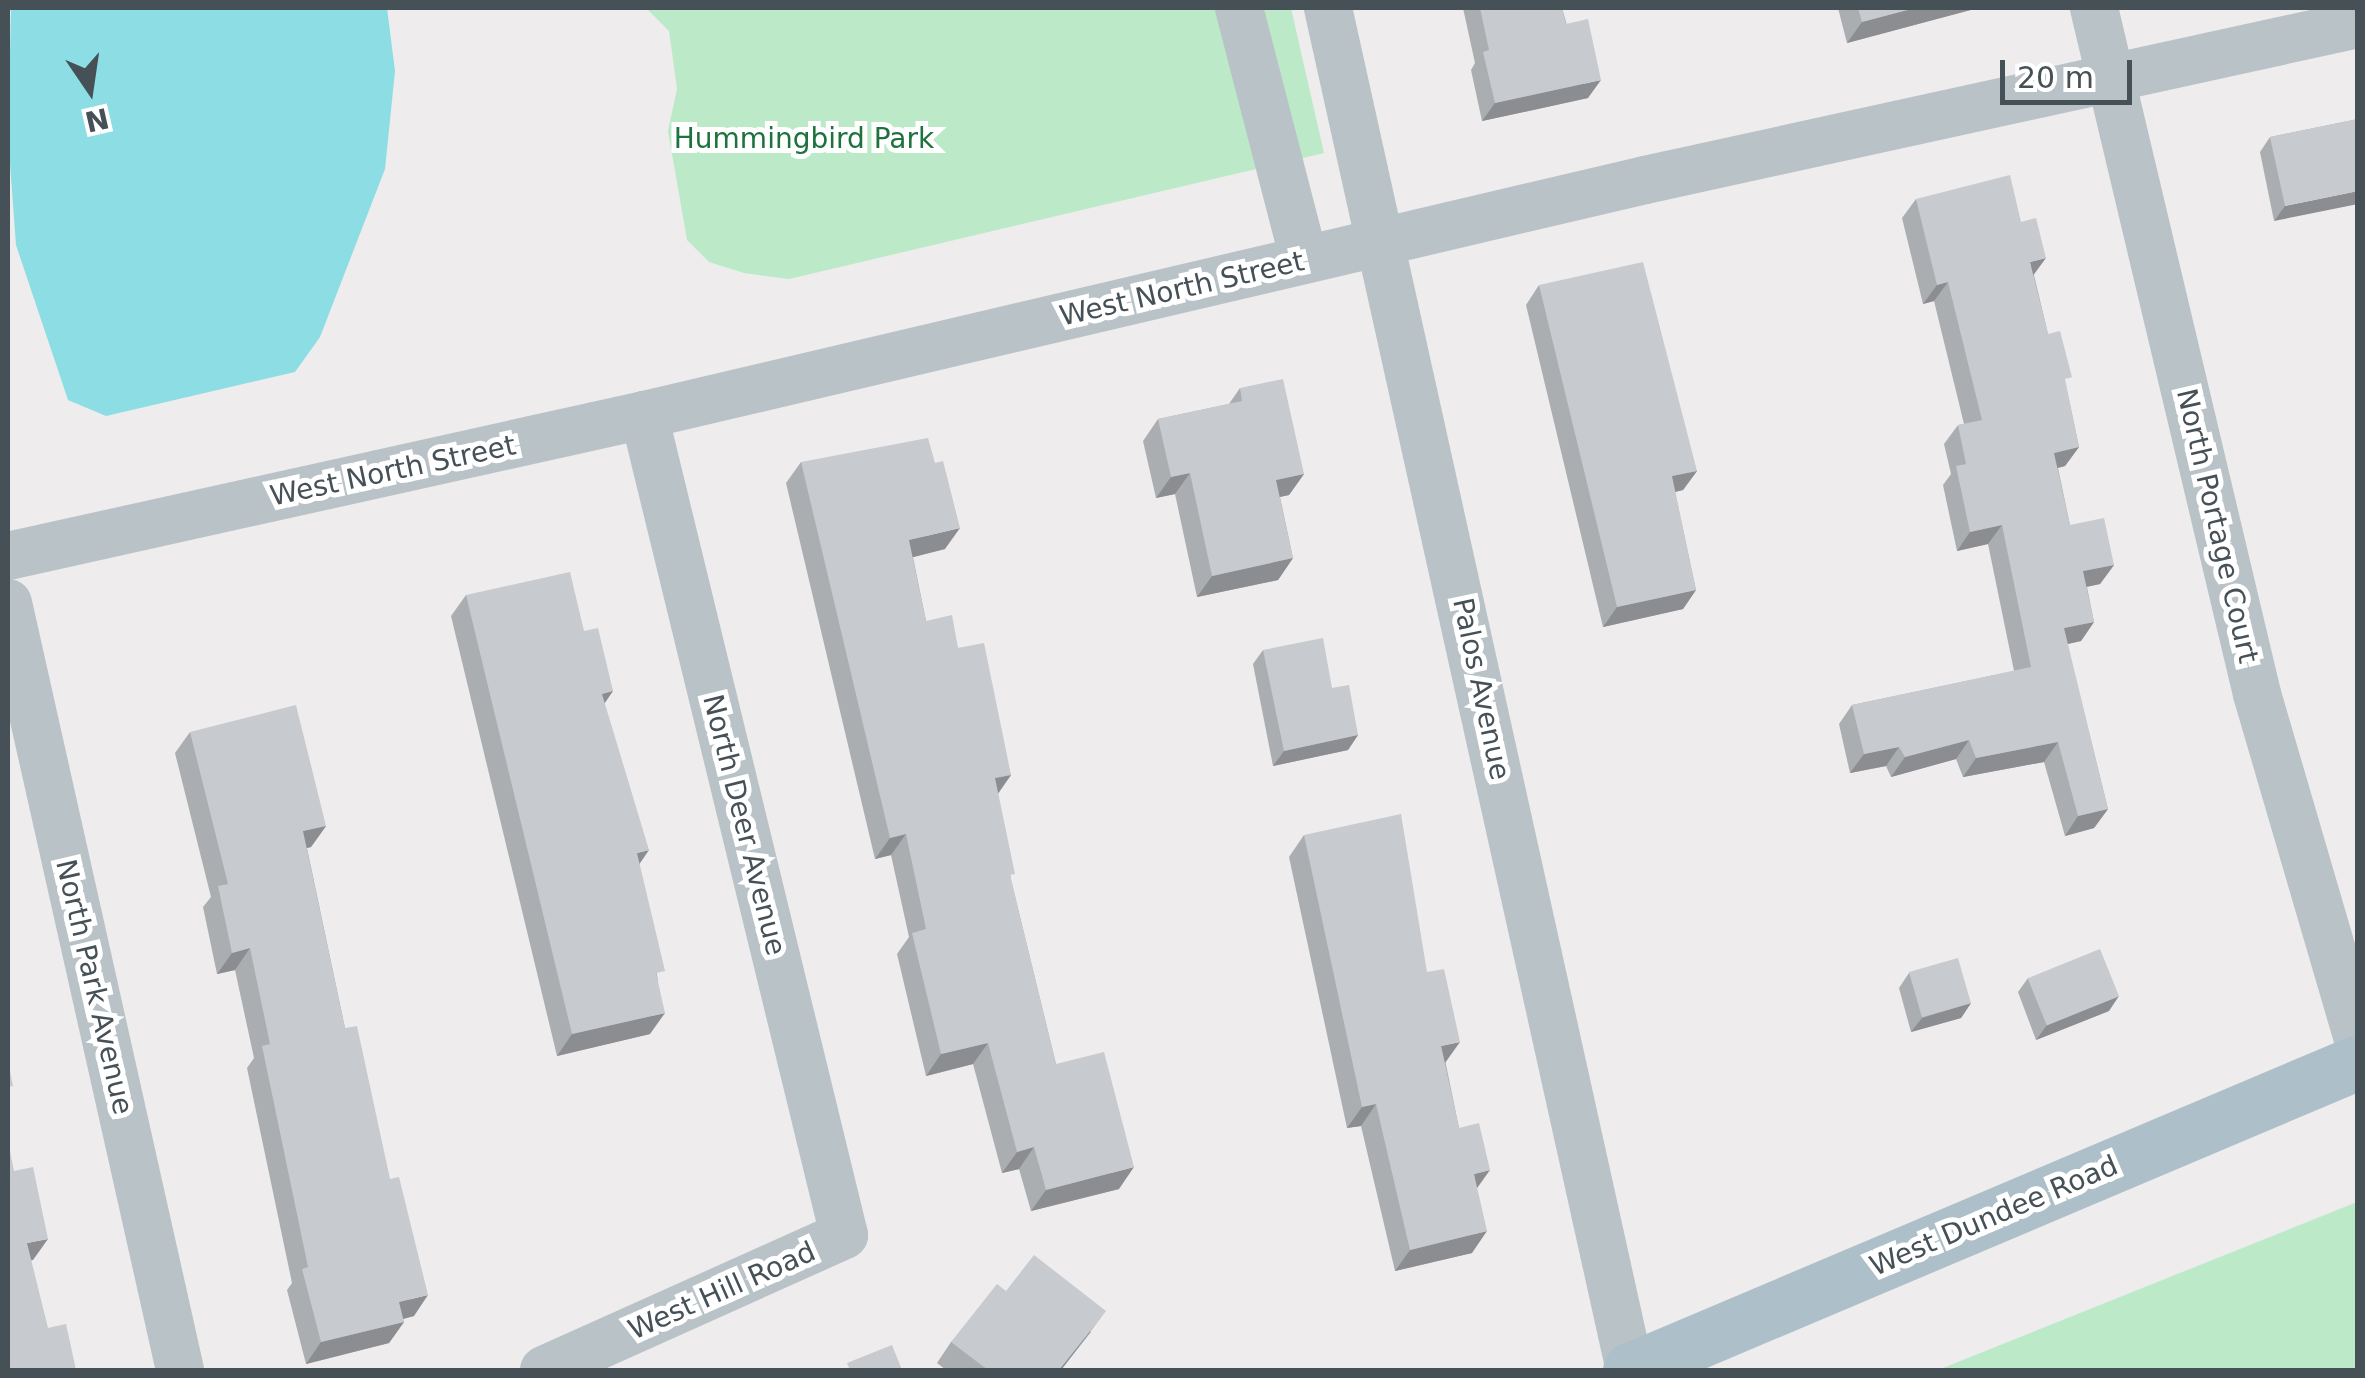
<!DOCTYPE html>
<style>
body{margin:0}
#map{position:relative;width:2365px;height:1378px;overflow:hidden;background:#eeecec;font-family:"DejaVu Sans",sans-serif}
div>[style]{position:absolute}
.green>*{inset:0;background:#bceac8}
.water>*{inset:0;background:#8cdde4}
.street>*{height:48px;margin:-24px;padding:0 24px;transform-origin:24px;border-radius:24px;background:#b8c2c7}
.primary>*{height:55px;margin:-27.5px;padding:0 27.5px;transform-origin:27.5px;border-radius:27.5px;background:#adbfc9}
.wall>*{inset:0;background:#abaeb1}
.shaded-wall>*{inset:0;background:#8b8d90}
.building>*{inset:0;background:#c7cace;transform-origin:0 0}
span{translate:-50% -50%;white-space:nowrap;text-align:center;line-height:1.15;-webkit-text-stroke:10px #fff;paint-order:stroke}
.park-label{font-size:28px;color:#1d723d}
.street-label{font-size:28px;color:#465157}
.frame{position:absolute;inset:0;border:10px solid #465157;pointer-events:none}
.north{position:absolute;left:40px;top:40px;width:100px;height:100px;-webkit-text-stroke:8px #fff;paint-order:stroke;rotate:167deg;font-size:28px;font-weight:700;line-height:40px;text-align:center;color:#465157}
.north::after{content:'';display:block;margin:auto;width:35px;height:45px;background:#465157;clip-path:polygon(50% 0,100% 100%,50% 72%,0 100%)}
.scale{position:absolute;left:2000px;top:60px;width:132px;height:45px;box-sizing:border-box;border:5px solid #465157;border-top:0;padding-left:12px;font-size:30px;line-height:35px;white-space:nowrap;color:#465157;-webkit-text-stroke:8px #fff;paint-order:stroke}
</style>
<div id="map">
<div class="green">
<i style="clip-path:polygon(646px 8px,1291px 8px,1324px 153px,789px 279px,744px 273px,709px 262px,687px 240px,668px 131px,677px 89px,669px 31px)"></i>
<i style="clip-path:polygon(2357px 1202px,2357px 1370px,1938px 1370px,2115px 1299px)"></i>
</div>
<div class="water">
<i style="clip-path:polygon(11px 8px,387px 8px,395px 71px,385px 169px,320px 337px,295px 372px,106px 416px,68px 400px,16px 245px,8px 136px)"></i>
</div>
<div class="street">
<i style="left:1239px;top:8px;width:260px;rotate:75.5deg"></i>
<i style="left:1328px;top:8px;width:1395px;rotate:77.5deg"></i>
<i style="left:2094px;top:8px;width:705px;rotate:76.63deg"></i>
<i style="left:2257px;top:694px;width:360px;rotate:73.7deg"></i>
<i style="left:8px;top:556px;width:651px;rotate:-12.5deg"></i>
<i style="left:644px;top:415px;width:1028px;rotate:-13.21deg"></i>
<i style="left:1645px;top:180px;width:730px;rotate:-12.34deg"></i>
<i style="left:8px;top:603px;width:786px;rotate:77.36deg"></i>
<i style="left:544px;top:1370px;width:329px;rotate:-24.2deg"></i>
<i style="left:844px;top:1235px;width:844px;rotate:-103.71deg"></i>
</div>
<div class="primary">
<i style="left:1630px;top:1370px;width:790px;rotate:-22.93deg"></i>
</div>
<div class="wall">
<i style="clip-path:polygon(1463px 8px,1562px 8px,1588px 98px,1482px 121px,1471px 70px,1475px 63px)"></i>
<i style="clip-path:polygon(1838px 8px,1978px 8px,1847px 43px)"></i>
<i style="clip-path:polygon(2358px 119px,2274px 221px,2260px 152px,2270px 137px)"></i>
<i style="clip-path:polygon(1916px 199px,2034px 275px,2048px 334px,2066px 386px,2079px 447px,2065px 466px,2058px 468px,2070px 525px,2114px 565px,2100px 584px,2087px 587px,2094px 622px,2081px 641px,2067px 644px,2108px 809px,2094px 828px,2065px 836px,2044px 762px,1963px 777px,1956px 759px,1891px 777px,1886px 766px,1850px 773px,1839px 724px,1852px 705px,2014px 671px,1988px 544px,1957px 551px,1943px 485px,1951px 474px,1944px 444px,1958px 425px,1964px 424px,1934px 301px,1923px 304px,1902px 218px)"></i>
<i style="clip-path:polygon(1539px 285px,1697px 471px,1683px 490px,1675px 492px,1696px 590px,1683px 609px,1603px 627px,1526px 305px)"></i>
<i style="clip-path:polygon(1240px 388px,1304px 474px,1289px 495px,1280px 497px,1293px 558px,1278px 580px,1197px 597px,1175px 494px,1156px 498px,1143px 441px,1158px 419px,1229px 404px)"></i>
<i style="clip-path:polygon(801px 462px,945px 549px,913px 557px,926px 621px,958px 648px,1011px 775px,998px 794px,1011px 880px,1056px 1064px,1119px 1189px,1031px 1211px,1019px 1169px,1002px 1173px,973px 1064px,926px 1076px,897px 954px,909px 937px,891px 855px,875px 859px,786px 483px)"></i>
<i style="clip-path:polygon(466px 595px,584px 631px,613px 691px,604px 703px,639px 864px,658px 981px,650px 1034px,557px 1056px,451px 616px)"></i>
<i style="clip-path:polygon(1263px 650px,1332px 688px,1358px 735px,1348px 750px,1273px 766px,1253px 664px)"></i>
<i style="clip-path:polygon(190px 732px,326px 826px,311px 847px,307px 848px,345px 1028px,414px 1316px,403px 1319px,404px 1322px,389px 1343px,306px 1364px,287px 1290px,292px 1283px,247px 1068px,254px 1058px,235px 970px,217px 974px,203px 907px,211px 897px,175px 753px)"></i>
<i style="clip-path:polygon(1304px 835px,1427px 972px,1459px 1128px,1477px 1189px,1472px 1253px,1395px 1271px,1361px 1126px,1347px 1128px,1289px 857px)"></i>
<i style="clip-path:polygon(1909px 973px,1971px 1003px,1961px 1018px,1911px 1032px,1899px 988px)"></i>
<i style="clip-path:polygon(2028px 978px,2109px 1011px,2036px 1040px,2018px 992px)"></i>
<i style="clip-path:polygon(1006px 1291px,1091px 1332px,1061px 1370px,946px 1370px,937px 1363px,951px 1342px)"></i>
</div>
<div class="shaded-wall">
<i style="clip-path:polygon(1915px 8px,1978px 8px,1847px 43px,1862px 22px)"></i>
<i style="clip-path:polygon(1601px 80px,1588px 98px,1482px 121px,1495px 103px)"></i>
<i style="clip-path:polygon(2358px 191px,2358px 204px,2274px 221px,2285px 206px)"></i>
<i style="clip-path:polygon(2046px 258px,2032px 277px,2030px 262px)"></i>
<i style="clip-path:polygon(1948px 282px,1934px 301px,1923px 304px,1937px 285px)"></i>
<i style="clip-path:polygon(2079px 447px,2065px 466px,2041px 472px,2054px 453px)"></i>
<i style="clip-path:polygon(1697px 471px,1683px 490px,1658px 496px,1672px 476px)"></i>
<i style="clip-path:polygon(1190px 473px,1175px 494px,1156px 498px,1171px 477px)"></i>
<i style="clip-path:polygon(1304px 474px,1289px 495px,1261px 501px,1276px 480px)"></i>
<i style="clip-path:polygon(2002px 525px,1988px 544px,1957px 551px,1970px 532px)"></i>
<i style="clip-path:polygon(960px 528px,945px 549px,894px 562px,909px 540px)"></i>
<i style="clip-path:polygon(1293px 558px,1278px 580px,1197px 597px,1212px 576px)"></i>
<i style="clip-path:polygon(2114px 565px,2100px 584px,2070px 590px,2083px 571px)"></i>
<i style="clip-path:polygon(1696px 590px,1683px 609px,1603px 627px,1617px 607px)"></i>
<i style="clip-path:polygon(2094px 622px,2081px 641px,2050px 648px,2064px 628px)"></i>
<i style="clip-path:polygon(613px 691px,598px 713px,602px 694px)"></i>
<i style="clip-path:polygon(1358px 735px,1348px 750px,1273px 766px,1284px 751px)"></i>
<i style="clip-path:polygon(1969px 740px,1956px 759px,1891px 777px,1905px 757px)"></i>
<i style="clip-path:polygon(2058px 742px,2044px 762px,1963px 777px,1976px 758px)"></i>
<i style="clip-path:polygon(1899px 747px,1886px 766px,1850px 773px,1864px 754px)"></i>
<i style="clip-path:polygon(1011px 775px,996px 796px,995px 778px)"></i>
<i style="clip-path:polygon(2108px 809px,2094px 828px,2065px 836px,2078px 816px)"></i>
<i style="clip-path:polygon(326px 826px,311px 847px,289px 852px,303px 831px)"></i>
<i style="clip-path:polygon(906px 834px,891px 855px,875px 859px,890px 838px)"></i>
<i style="clip-path:polygon(649px 850px,634px 872px,637px 853px)"></i>
<i style="clip-path:polygon(250px 948px,235px 970px,217px 974px,232px 953px)"></i>
<i style="clip-path:polygon(2119px 996px,2109px 1011px,2036px 1040px,2047px 1025px)"></i>
<i style="clip-path:polygon(1971px 1003px,1961px 1018px,1911px 1032px,1922px 1018px)"></i>
<i style="clip-path:polygon(665px 1013px,650px 1034px,557px 1056px,572px 1034px)"></i>
<i style="clip-path:polygon(1460px 1042px,1445px 1063px,1441px 1046px)"></i>
<i style="clip-path:polygon(988px 1043px,973px 1064px,926px 1076px,941px 1054px)"></i>
<i style="clip-path:polygon(1376px 1104px,1361px 1126px,1347px 1128px,1362px 1107px)"></i>
<i style="clip-path:polygon(1034px 1147px,1019px 1169px,1002px 1173px,1017px 1152px)"></i>
<i style="clip-path:polygon(1134px 1167px,1119px 1189px,1031px 1211px,1046px 1190px)"></i>
<i style="clip-path:polygon(1490px 1170px,1475px 1191px,1474px 1174px)"></i>
<i style="clip-path:polygon(1487px 1231px,1472px 1253px,1395px 1271px,1410px 1250px)"></i>
<i style="clip-path:polygon(48px 1239px,33px 1260px,12px 1265px,27px 1243px)"></i>
<i style="clip-path:polygon(428px 1295px,414px 1316px,384px 1324px,399px 1302px)"></i>
<i style="clip-path:polygon(1106px 1311px,1061px 1370px,1059px 1370px)"></i>
<i style="clip-path:polygon(404px 1322px,389px 1343px,306px 1364px,321px 1342px)"></i>
</div>
<div class="building">
<i style="clip-path:polygon(1480px 8px,1562px 8px,1566px 24px,1588px 19px,1601px 80px,1495px 103px,1483px 52px,1489px 50px)"></i>
<i style="clip-path:polygon(1858px 8px,1915px 8px,1862px 22px)"></i>
<i style="clip-path:polygon(2358px 119px,2358px 191px,2285px 206px,2270px 137px)"></i>
<i style="clip-path:polygon(2010px 175px,2021px 222px,2036px 218px,2046px 258px,2030px 262px,2048px 334px,2060px 331px,2072px 377px,2065px 379px,2079px 447px,2054px 453px,2070px 525px,2104px 518px,2114px 565px,2083px 571px,2094px 622px,2064px 628px,2108px 809px,2078px 816px,2058px 742px,1976px 758px,1969px 740px,1905px 757px,1899px 747px,1864px 754px,1852px 705px,2031px 667px,2002px 525px,1970px 532px,1956px 466px,1966px 464px,1958px 425px,1982px 420px,1948px 282px,1937px 285px,1916px 199px)"></i>
<i style="clip-path:polygon(1643px 262px,1697px 471px,1672px 476px,1696px 590px,1617px 607px,1539px 285px)"></i>
<i style="clip-path:polygon(1283px 379px,1304px 474px,1276px 480px,1293px 558px,1212px 576px,1190px 473px,1171px 477px,1158px 419px,1242px 401px,1240px 388px)"></i>
<i style="clip-path:polygon(928px 438px,935px 463px,943px 461px,960px 528px,909px 540px,926px 621px,952px 615px,958px 648px,984px 643px,1011px 775px,995px 778px,1015px 874px,1010px 875px,1056px 1064px,1104px 1052px,1134px 1167px,1046px 1190px,1034px 1147px,1017px 1152px,988px 1043px,941px 1054px,912px 933px,926px 929px,906px 834px,890px 838px,801px 462px)"></i>
<i style="clip-path:polygon(570px 572px,584px 631px,598px 628px,613px 691px,602px 694px,649px 850px,637px 853px,665px 971px,656px 973px,665px 1013px,572px 1034px,466px 595px)"></i>
<i style="clip-path:polygon(1323px 638px,1332px 688px,1349px 685px,1358px 735px,1284px 751px,1263px 650px)"></i>
<i style="clip-path:polygon(296px 705px,326px 826px,303px 831px,345px 1028px,357px 1026px,390px 1179px,399px 1177px,428px 1295px,399px 1302px,404px 1322px,321px 1342px,302px 1269px,308px 1267px,262px 1046px,270px 1044px,250px 948px,232px 953px,218px 886px,228px 884px,190px 732px)"></i>
<i style="clip-path:polygon(1401px 814px,1427px 972px,1444px 969px,1460px 1042px,1441px 1046px,1459px 1128px,1479px 1123px,1490px 1170px,1474px 1174px,1487px 1231px,1410px 1250px,1376px 1104px,1362px 1107px,1304px 835px)"></i>
<i style="left:2100px;top:949px;width:51px;height:78px;rotate:68deg"></i>
<i style="left:1958px;top:958px;width:47px;height:51px;rotate:74deg"></i>
<i style="clip-path:polygon(8px 1061px,13px 1086px,8px 1087px)"></i>
<i style="clip-path:polygon(8px 1141px,14px 1171px,33px 1167px,48px 1239px,27px 1243px,48px 1328px,66px 1324px,76px 1370px,8px 1370px)"></i>
<i style="clip-path:polygon(1034px 1255px,1106px 1311px,1059px 1370px,988px 1370px,951px 1342px,997px 1284px,1006px 1291px)"></i>
<i style="clip-path:polygon(892px 1345px,902px 1370px,850px 1370px,847px 1363px)"></i>
</div>
<div class="park-label">
<span style="left:804px;top:139px">Hummingbird Park</span>
</div>
<div class="street-label">
<span style="left:1182px;top:289px;rotate:-13deg">West North Street</span>
<span style="left:393px;top:471px;rotate:-12deg">West North Street</span>
<span style="left:2217px;top:526px;rotate:77deg">North Portage Court</span>
<span style="left:1481px;top:689px;rotate:78deg">Palos Avenue</span>
<span style="left:744px;top:825px;rotate:76deg">North Deer Avenue</span>
<span style="left:94px;top:987px;rotate:77deg">North Park Avenue</span>
<span style="left:1994px;top:1216px;rotate:-23deg">West Dundee Road</span>
<span style="left:722px;top:1291px;rotate:-24deg">West Hill Road</span>
</div>
<div class="frame"></div>
<div class="north">N</div>
<div class="scale">20 m</div>
</div>
